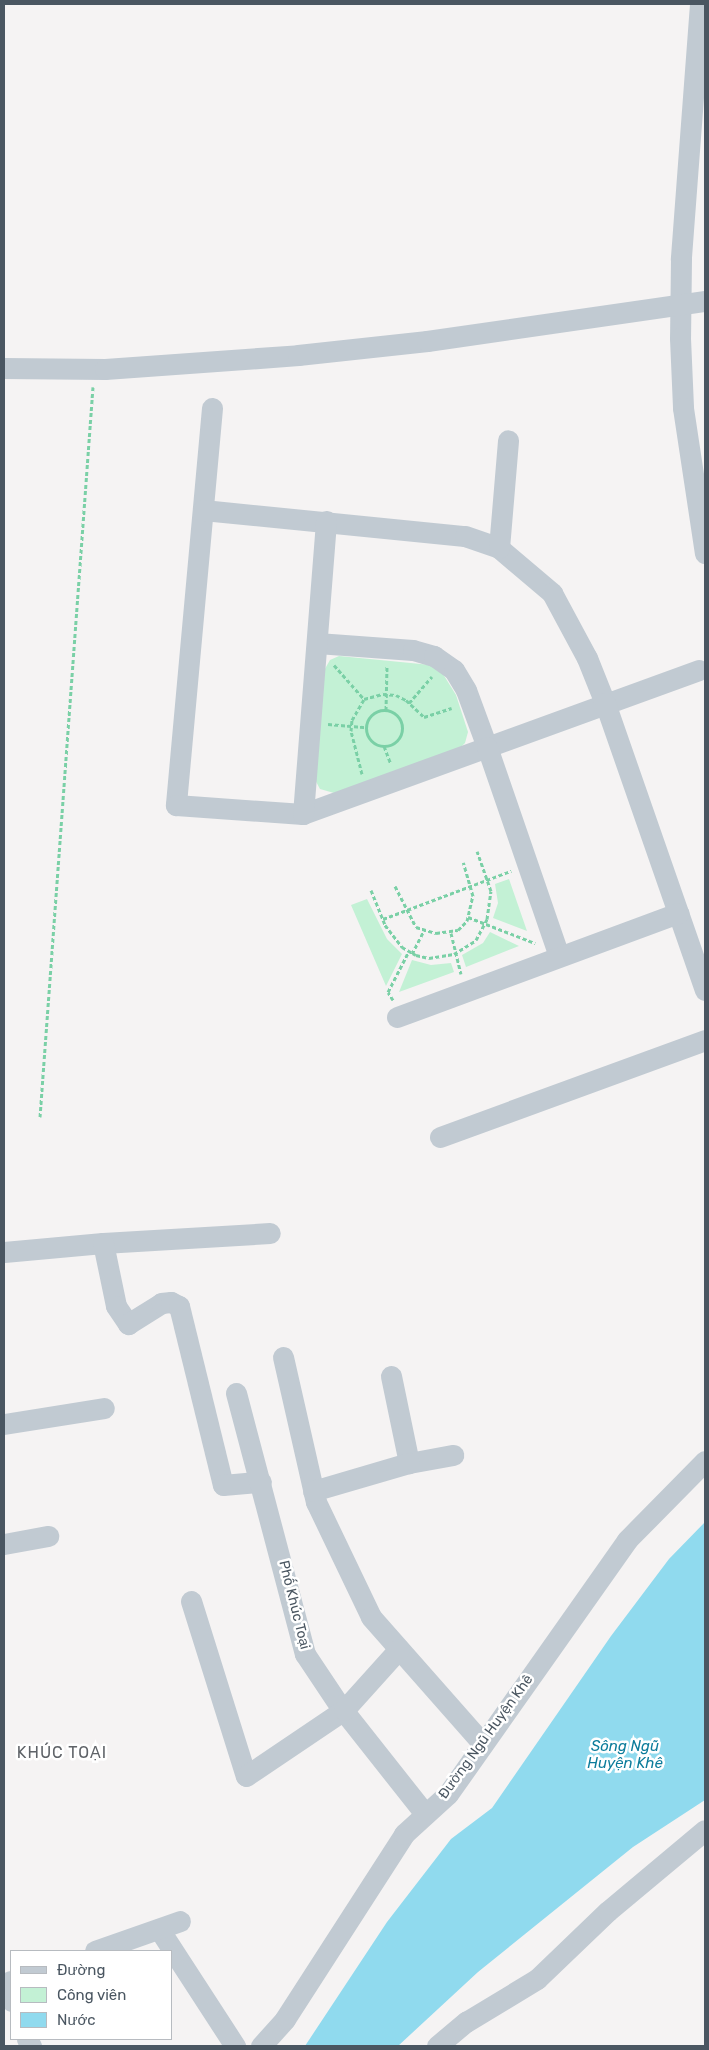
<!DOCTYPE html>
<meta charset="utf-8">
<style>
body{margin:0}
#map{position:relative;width:709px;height:2050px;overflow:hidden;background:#f5f3f3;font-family:Rubik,sans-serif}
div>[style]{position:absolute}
.green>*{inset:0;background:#c3f1d5}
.water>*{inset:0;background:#90daee}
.path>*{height:3px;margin-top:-1.5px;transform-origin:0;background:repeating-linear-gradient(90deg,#7ad0a6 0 4px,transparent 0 6.5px)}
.path>.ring{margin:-1.5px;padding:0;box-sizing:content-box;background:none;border:3px solid #7ad0a6;border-radius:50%}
.minor>*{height:21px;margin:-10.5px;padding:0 10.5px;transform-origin:10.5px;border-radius:10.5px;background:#c1cad2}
span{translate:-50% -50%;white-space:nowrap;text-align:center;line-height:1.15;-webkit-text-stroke:5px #fff;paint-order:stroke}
.street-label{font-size:14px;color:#4a5661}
.water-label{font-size:15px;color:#0c7c9b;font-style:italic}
.quarter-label{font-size:16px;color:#5f6368;letter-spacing:1px}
.frame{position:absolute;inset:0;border:5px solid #4a5661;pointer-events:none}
.legend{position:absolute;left:10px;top:1950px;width:162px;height:90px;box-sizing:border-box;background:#fff;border:1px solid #b7bbc0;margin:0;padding:6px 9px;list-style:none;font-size:15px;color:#4a5661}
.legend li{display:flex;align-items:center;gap:10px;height:25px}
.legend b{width:25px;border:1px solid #b7bbc0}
</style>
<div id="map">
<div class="green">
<i style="clip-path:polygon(339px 656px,431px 665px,443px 674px,456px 695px,468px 732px,465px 743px,458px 750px,334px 793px,320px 789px,312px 774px,322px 674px,330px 660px)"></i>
<i style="clip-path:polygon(509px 879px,527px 931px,493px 918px,498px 903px,495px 884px)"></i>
<i style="clip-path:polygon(367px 899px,387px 939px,402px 954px,386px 986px,351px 905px)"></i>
<i style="clip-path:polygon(490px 932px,519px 946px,466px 967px,462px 955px,483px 943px)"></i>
<i style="clip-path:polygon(412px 960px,431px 965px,451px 963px,454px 972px,399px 992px)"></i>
</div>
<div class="water">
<i style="clip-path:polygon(705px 1522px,705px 1800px,633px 1847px,478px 1972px,398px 2046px,305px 2046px,387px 1922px,451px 1839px,492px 1808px,611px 1636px,669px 1559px)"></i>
</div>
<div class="path">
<i style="left:334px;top:665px;width:45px;rotate:48.6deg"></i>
<i style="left:409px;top:703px;width:35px;rotate:-49deg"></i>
<i style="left:386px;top:710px;width:44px;rotate:-88.7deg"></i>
<i class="ring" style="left:366px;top:710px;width:33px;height:33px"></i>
<i style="left:328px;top:724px;width:38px;rotate:5deg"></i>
<i style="left:384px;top:746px;width:19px;rotate:69deg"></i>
<i style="left:362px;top:774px;width:44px;rotate:-104.3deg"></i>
<i style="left:351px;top:731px;width:11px;rotate:-85deg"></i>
<i style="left:352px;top:720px;width:24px;rotate:-60deg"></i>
<i style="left:364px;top:699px;width:20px;rotate:-15deg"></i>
<i style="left:383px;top:694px;width:13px;rotate:4deg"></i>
<i style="left:396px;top:695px;width:11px;rotate:27deg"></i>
<i style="left:406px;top:700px;width:25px;rotate:43deg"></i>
<i style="left:424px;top:717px;width:29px;rotate:-18deg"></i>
<i style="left:395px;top:886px;width:46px;rotate:62.9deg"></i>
<i style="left:416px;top:927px;width:21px;rotate:17deg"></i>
<i style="left:436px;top:933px;width:22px;rotate:-8deg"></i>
<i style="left:458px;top:930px;width:13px;rotate:-45deg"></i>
<i style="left:467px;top:921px;width:26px;rotate:-77deg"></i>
<i style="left:473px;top:896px;width:35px;rotate:-106deg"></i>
<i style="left:371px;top:890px;width:38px;rotate:68deg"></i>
<i style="left:385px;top:925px;width:28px;rotate:52deg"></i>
<i style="left:402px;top:947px;width:16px;rotate:30deg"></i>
<i style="left:416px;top:955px;width:13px;rotate:13deg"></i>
<i style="left:429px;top:958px;width:25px;rotate:-9deg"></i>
<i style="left:454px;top:954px;width:26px;rotate:-32deg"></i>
<i style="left:476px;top:940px;width:24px;rotate:-62deg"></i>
<i style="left:487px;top:919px;width:28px;rotate:-82deg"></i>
<i style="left:491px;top:891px;width:42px;rotate:-109.3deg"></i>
<i style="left:468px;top:917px;width:72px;rotate:21.2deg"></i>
<i style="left:383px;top:919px;width:137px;rotate:-20.6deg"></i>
<i style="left:451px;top:933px;width:42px;rotate:76.3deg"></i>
<i style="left:412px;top:954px;width:27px;rotate:-63deg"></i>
<i style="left:393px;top:1000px;width:9px;rotate:-122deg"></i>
<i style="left:388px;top:992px;width:46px;rotate:-62.9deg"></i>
<i style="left:40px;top:1117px;width:732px;rotate:-85.85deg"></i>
</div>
<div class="minor">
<i style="left:700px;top:4px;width:256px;rotate:94.3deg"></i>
<i style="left:681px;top:259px;width:79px;rotate:90.7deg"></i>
<i style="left:680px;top:338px;width:70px;rotate:87.5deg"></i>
<i style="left:683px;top:408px;width:147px;rotate:81.4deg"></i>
<i style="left:4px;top:368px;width:101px;rotate:0.6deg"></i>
<i style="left:105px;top:369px;width:194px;rotate:-4.1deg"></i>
<i style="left:298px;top:355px;width:130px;rotate:-6.2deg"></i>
<i style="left:427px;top:341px;width:281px;rotate:-8.2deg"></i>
<i style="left:212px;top:408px;width:399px;rotate:95.2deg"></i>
<i style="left:176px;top:805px;width:127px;rotate:4.1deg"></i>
<i style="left:303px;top:814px;width:421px;rotate:-20deg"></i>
<i style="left:203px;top:510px;width:263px;rotate:5.7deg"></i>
<i style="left:465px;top:536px;width:36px;rotate:19deg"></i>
<i style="left:499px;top:548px;width:70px;rotate:40.3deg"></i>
<i style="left:552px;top:593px;width:74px;rotate:61.7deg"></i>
<i style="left:587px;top:658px;width:48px;rotate:68.2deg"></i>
<i style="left:605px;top:703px;width:304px;rotate:70.8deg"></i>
<i style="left:499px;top:548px;width:108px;rotate:-85.2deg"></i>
<i style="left:317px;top:643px;width:96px;rotate:4.2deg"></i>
<i style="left:413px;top:650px;width:22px;rotate:16deg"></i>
<i style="left:434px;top:656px;width:24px;rotate:35deg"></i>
<i style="left:454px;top:670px;width:23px;rotate:59deg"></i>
<i style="left:466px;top:690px;width:61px;rotate:69.8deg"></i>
<i style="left:487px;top:747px;width:221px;rotate:71deg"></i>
<i style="left:303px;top:814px;width:294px;rotate:-85.5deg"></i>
<i style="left:397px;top:1017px;width:300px;rotate:-20.3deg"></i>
<i style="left:440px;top:1137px;width:282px;rotate:-20.1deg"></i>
<i style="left:103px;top:1243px;width:167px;rotate:-3.4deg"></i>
<i style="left:4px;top:1252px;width:99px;rotate:-5.2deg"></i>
<i style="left:103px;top:1243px;width:64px;rotate:78.3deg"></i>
<i style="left:116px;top:1306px;width:22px;rotate:56deg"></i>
<i style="left:128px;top:1324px;width:39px;rotate:-32deg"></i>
<i style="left:161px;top:1303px;width:10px;rotate:-6deg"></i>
<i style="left:171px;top:1302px;width:9px;rotate:27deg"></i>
<i style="left:179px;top:1306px;width:184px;rotate:76.2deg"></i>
<i style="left:223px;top:1485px;width:38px;rotate:-5deg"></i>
<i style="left:283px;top:1357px;width:149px;rotate:77.2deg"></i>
<i style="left:316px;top:1502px;width:127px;rotate:64.4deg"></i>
<i style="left:371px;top:1617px;width:169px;rotate:48.6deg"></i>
<i style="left:391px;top:1376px;width:89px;rotate:78.3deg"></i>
<i style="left:409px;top:1463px;width:45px;rotate:-10.3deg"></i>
<i style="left:236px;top:1393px;width:270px;rotate:75.2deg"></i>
<i style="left:305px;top:1654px;width:61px;rotate:56.3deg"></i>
<i style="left:339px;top:1705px;width:139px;rotate:51.7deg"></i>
<i style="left:4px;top:1424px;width:101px;rotate:-9.1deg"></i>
<i style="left:313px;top:1491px;width:100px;rotate:-16.3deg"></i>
<i style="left:4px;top:1544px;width:45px;rotate:-10.3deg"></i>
<i style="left:191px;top:1601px;width:183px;rotate:72.6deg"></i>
<i style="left:246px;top:1776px;width:118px;rotate:-34deg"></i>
<i style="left:344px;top:1710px;width:82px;rotate:-48deg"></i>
<i style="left:159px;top:1929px;width:140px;rotate:57deg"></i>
<i style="left:95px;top:1951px;width:90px;rotate:-19.4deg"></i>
<i style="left:11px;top:1981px;width:8px;rotate:157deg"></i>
<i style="left:4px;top:1984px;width:18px;rotate:68deg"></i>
<i style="left:27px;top:2039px;width:8px;rotate:60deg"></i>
<i style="left:261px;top:2046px;width:36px;rotate:-48deg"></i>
<i style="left:285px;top:2019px;width:220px;rotate:-57.2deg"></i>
<i style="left:404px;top:1834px;width:59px;rotate:-42.3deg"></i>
<i style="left:448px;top:1794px;width:311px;rotate:-54.8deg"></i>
<i style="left:627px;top:1540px;width:111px;rotate:-45.4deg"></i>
<i style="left:437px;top:2046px;width:38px;rotate:-40deg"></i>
<i style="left:466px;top:2022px;width:83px;rotate:-31.2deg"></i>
<i style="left:537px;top:1979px;width:98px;rotate:-43.8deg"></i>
<i style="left:608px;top:1911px;width:126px;rotate:-39.9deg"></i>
</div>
<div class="street-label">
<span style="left:294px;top:1605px;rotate:76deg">Phố Khúc Toại</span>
<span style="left:486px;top:1737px;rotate:-54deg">Đường Ngũ Huyện Khê</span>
</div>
<div class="water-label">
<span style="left:625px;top:1755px">Sông Ngũ<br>Huyện Khê</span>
</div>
<div class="quarter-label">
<span style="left:62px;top:1753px">KHÚC TOẠI</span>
</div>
<div class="frame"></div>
<ul class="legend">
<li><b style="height:6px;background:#c1cad2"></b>Đường</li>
<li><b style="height:14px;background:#c3f1d5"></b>Công viên</li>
<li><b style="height:14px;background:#90daee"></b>Nước</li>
</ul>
</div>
